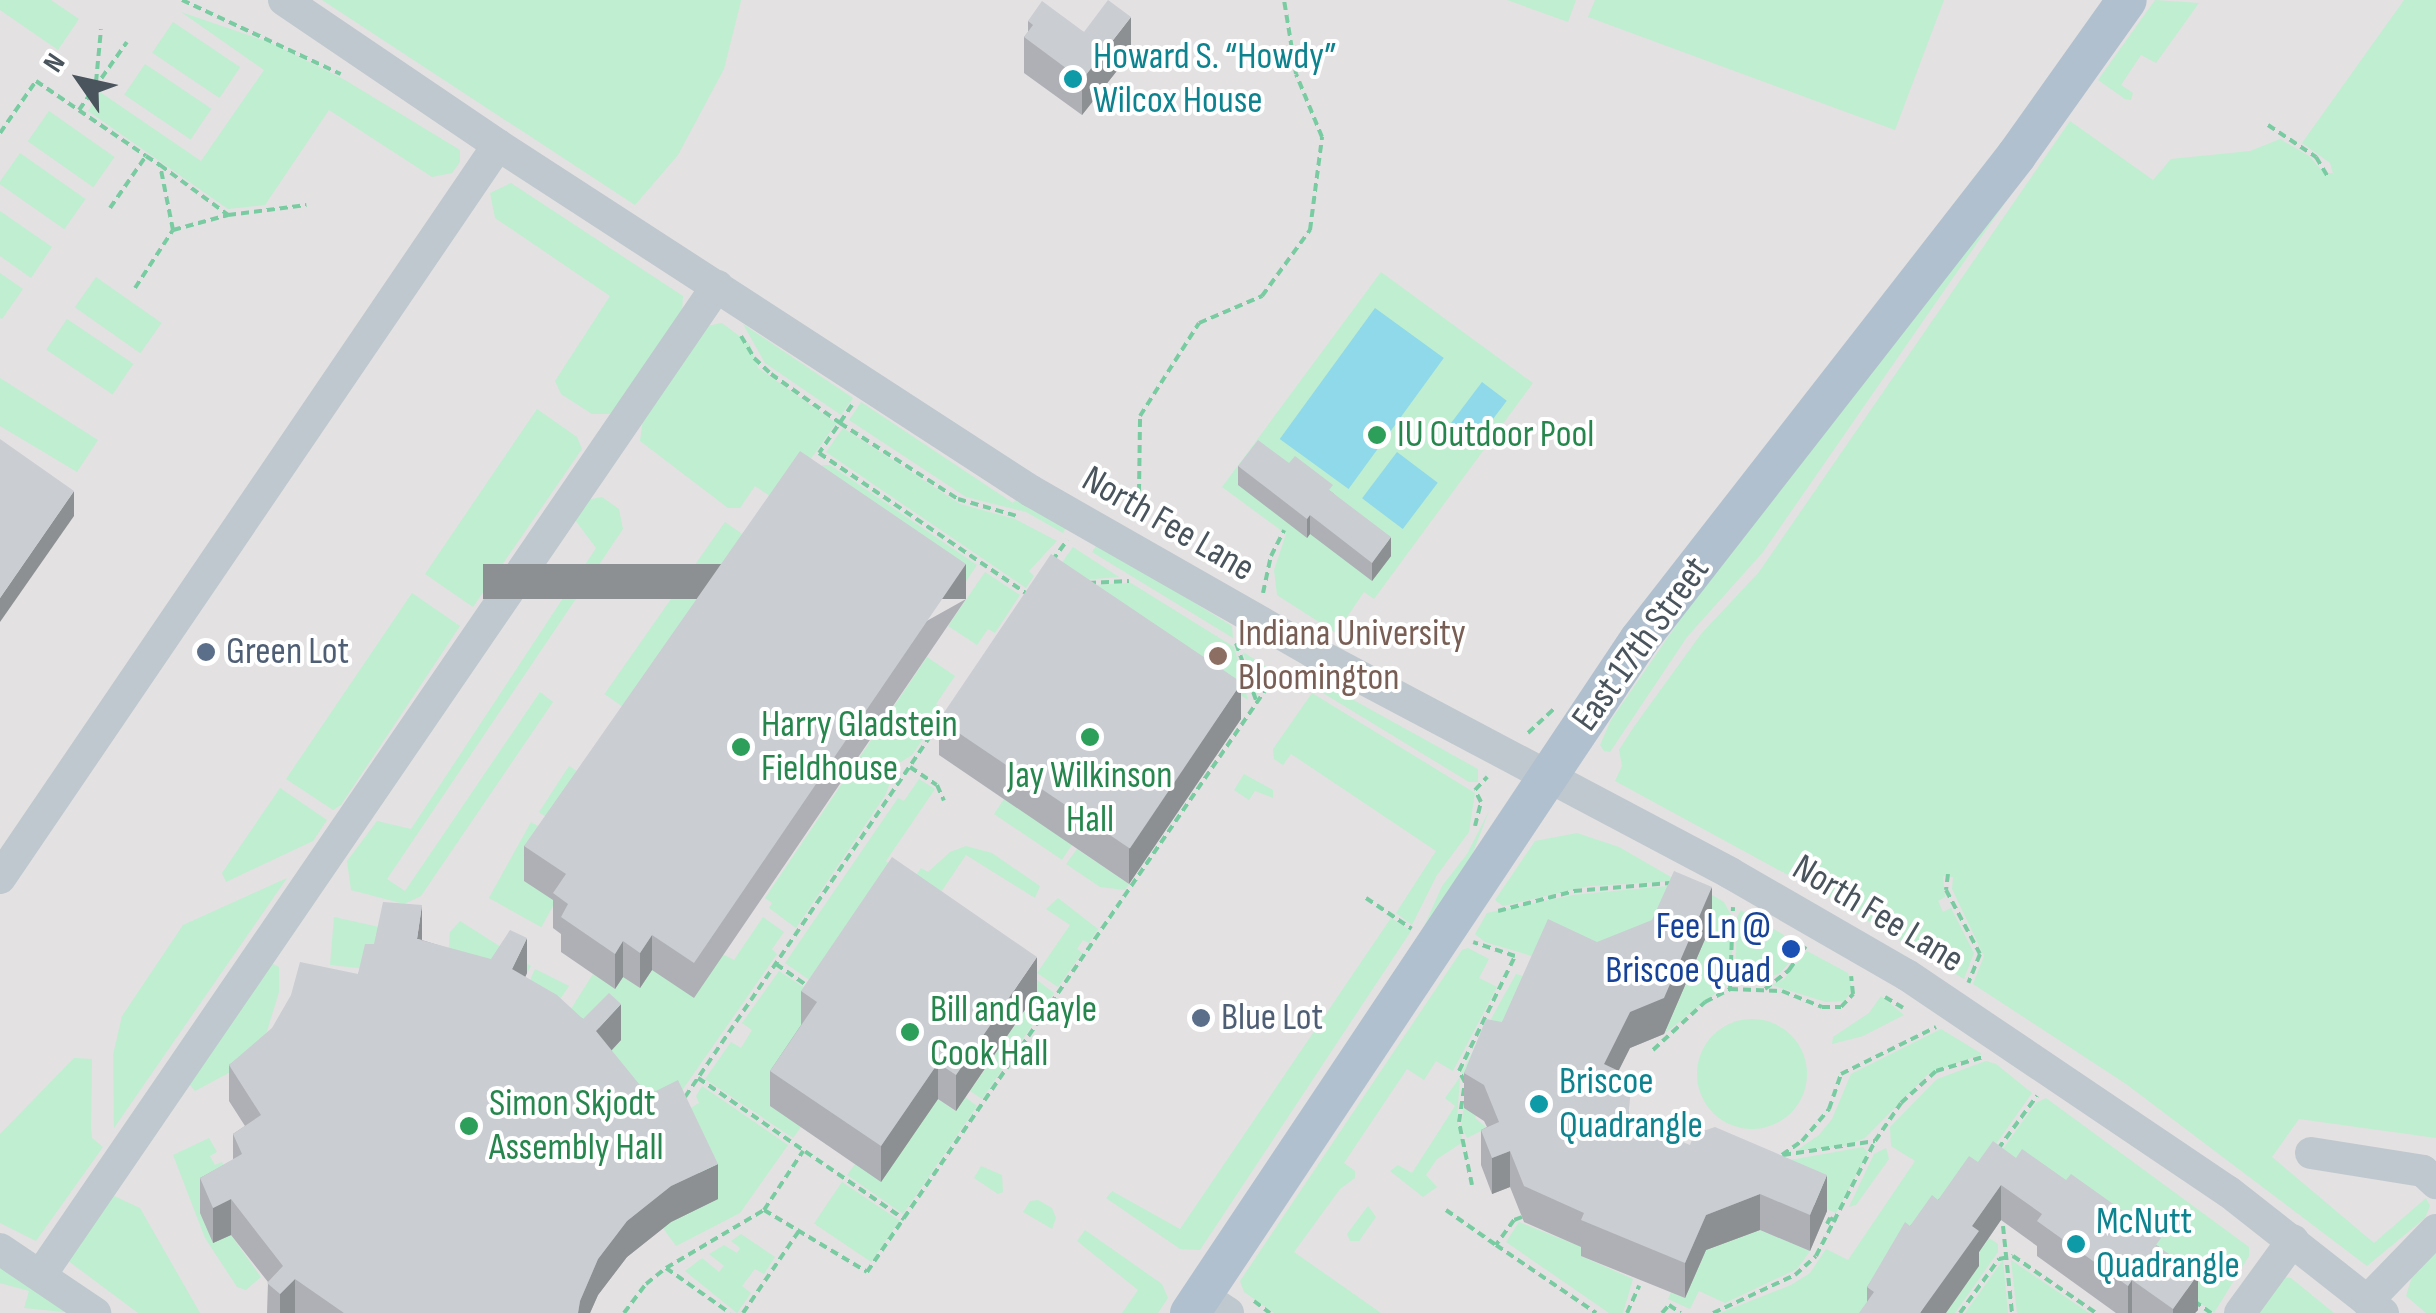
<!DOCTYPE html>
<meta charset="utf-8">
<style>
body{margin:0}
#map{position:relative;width:2436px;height:1313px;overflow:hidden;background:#f3f0f0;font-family:"Sofia Sans Condensed",sans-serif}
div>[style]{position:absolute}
.education>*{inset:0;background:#e3e1e2;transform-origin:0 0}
.green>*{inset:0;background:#c0eed1;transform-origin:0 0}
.round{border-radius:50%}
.water>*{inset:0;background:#8fd9ea;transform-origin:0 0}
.path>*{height:4px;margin-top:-2px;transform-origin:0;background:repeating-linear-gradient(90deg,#79cca1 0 8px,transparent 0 13px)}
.minor>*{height:32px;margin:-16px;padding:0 16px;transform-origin:16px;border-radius:16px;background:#bfc8ce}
.major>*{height:40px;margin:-20px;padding:0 20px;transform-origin:20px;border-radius:20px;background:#b1c0ce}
.wall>*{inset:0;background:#aeb0b5}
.shaded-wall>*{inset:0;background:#8d9093;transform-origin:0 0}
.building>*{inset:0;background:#cacdd2;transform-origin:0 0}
.dots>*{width:28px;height:28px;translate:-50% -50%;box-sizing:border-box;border:5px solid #fff;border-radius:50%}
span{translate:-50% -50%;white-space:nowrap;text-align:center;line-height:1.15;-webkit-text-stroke:8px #fff;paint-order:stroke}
.culture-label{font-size:38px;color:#0d838f}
.left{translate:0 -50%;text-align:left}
.leisure-label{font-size:38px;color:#27864d}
.street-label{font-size:38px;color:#49545d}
.education-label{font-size:38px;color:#785e54}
.service-label{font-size:38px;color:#4e5e75}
.transit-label{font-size:38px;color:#164399}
.right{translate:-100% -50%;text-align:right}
.north{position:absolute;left:30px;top:30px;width:100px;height:100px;-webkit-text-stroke:8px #fff;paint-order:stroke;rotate:304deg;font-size:28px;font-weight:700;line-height:40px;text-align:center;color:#49545d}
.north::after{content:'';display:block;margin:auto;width:35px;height:45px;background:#49545d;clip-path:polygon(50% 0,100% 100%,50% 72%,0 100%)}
</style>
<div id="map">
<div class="education">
<i style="left:0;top:0;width:2436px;height:1313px"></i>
</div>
<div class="green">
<i style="clip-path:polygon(0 0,51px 0,79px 19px,58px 50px,0 10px)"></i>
<i style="clip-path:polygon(322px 0,741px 0,741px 1px,724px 69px,678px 155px,635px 205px)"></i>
<i style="clip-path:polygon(1507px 0,1576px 0,1568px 22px)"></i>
<i style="clip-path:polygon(1595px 0,1944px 0,1895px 130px,1588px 17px)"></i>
<i style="clip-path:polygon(2155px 0,2199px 3px,2156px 63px,2141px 55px,2121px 85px,2133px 93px,2131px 100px,2125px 99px,2098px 80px)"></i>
<i style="clip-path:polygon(2404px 0,2436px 0,2436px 1138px,2299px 1119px,2272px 1157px,2374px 1243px,2426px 1198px,2430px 1206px,2425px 1218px,2367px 1266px,2126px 1084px,1973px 984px,1984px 956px,1952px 889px,1953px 877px,1943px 876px,1945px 897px,1938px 901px,1943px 912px,1951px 908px,1974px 953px,1964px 979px,1834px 900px,1615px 781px,1622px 766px,1619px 750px,1633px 728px,1701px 634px,1759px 572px,2070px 121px,2153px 180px,2171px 159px,2250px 151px,2280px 139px,2309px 156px,2324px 173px,2333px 173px,2330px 163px,2302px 143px)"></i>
<i style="clip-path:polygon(181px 12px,271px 43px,345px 80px,460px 150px,460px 162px,452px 173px,432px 177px,329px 110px,265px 205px,228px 209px,88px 111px,100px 92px,201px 161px,264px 70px)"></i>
<i style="left:173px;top:22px;width:81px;height:37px;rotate:34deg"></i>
<i style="left:145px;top:64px;width:80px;height:37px;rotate:34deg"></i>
<i style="clip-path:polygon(2077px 99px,1763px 552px,1687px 637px,1610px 752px,1604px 751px,1600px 745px,1611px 720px,1686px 611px)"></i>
<i style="left:49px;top:111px;width:80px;height:37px;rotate:35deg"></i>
<i style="left:20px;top:153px;width:80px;height:37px;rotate:35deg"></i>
<i style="clip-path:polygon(511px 183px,683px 296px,682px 312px,618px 409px,609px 414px,592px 414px,561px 394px,555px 381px,610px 296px,495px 218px,490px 193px)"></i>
<i style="clip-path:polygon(0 211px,52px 247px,31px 278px,0 256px)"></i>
<i style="clip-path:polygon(1381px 272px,1533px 383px,1374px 599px,1364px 592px,1336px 633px,1277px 595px,1274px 570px,1286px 534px,1222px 487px)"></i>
<i style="clip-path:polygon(0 273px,23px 289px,2px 319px,0 318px)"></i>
<i style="left:96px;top:277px;width:80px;height:37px;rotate:35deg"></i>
<i style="left:67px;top:319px;width:80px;height:37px;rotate:34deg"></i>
<i style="clip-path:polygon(722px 323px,750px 344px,758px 368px,836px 423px,780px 503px,755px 486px,740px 508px,728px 508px,640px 441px,643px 419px,707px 326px)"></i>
<i style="clip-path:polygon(743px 324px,853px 398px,841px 415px,765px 363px)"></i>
<i style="clip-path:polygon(0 378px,98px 440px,77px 472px,0 426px)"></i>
<i style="clip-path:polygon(861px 402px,1013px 503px,1018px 497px,1067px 526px,1063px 533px,1026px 512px,966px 497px,849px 420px)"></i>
<i style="clip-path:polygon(537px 409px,577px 437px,582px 449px,473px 607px,425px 574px)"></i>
<i style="clip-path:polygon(843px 428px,960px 504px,1015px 519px,1057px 541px,1029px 571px,1034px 576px,1026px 588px,826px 452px)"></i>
<i style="clip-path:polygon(822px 465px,830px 465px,977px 565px,958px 593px,805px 490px)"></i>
<i style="clip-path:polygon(602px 497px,619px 509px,623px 529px,387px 879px,405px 891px,540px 692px,553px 702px,421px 896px,404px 904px,351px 890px,347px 861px,377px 821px,411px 829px,596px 548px,575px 520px,587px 500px)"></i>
<i style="left:725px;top:522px;width:40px;height:210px;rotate:35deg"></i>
<i style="clip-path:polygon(1098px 543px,1232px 626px,1233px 638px,1092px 552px)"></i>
<i style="clip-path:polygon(1073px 547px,1119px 577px,1070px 581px,1058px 568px)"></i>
<i style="clip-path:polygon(985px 572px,1020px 595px,995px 633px,988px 629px,977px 645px,948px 626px)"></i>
<i style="clip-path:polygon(1131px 583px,1234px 647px,1248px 700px,1074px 586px)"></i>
<i style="clip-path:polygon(412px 593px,460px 626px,341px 805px,333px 810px,286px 779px)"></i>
<i style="clip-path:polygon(1243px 652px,1273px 671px,1257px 696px)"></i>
<i style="clip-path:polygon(927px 657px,955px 676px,936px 704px,943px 710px,912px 755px,896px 765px,886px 794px,796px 928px,769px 908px,772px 903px,765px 898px)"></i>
<i style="clip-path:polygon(1330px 687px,1478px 769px,1478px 782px,1469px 782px,1318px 690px)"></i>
<i style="clip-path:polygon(1312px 693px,1475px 793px,1469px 832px,1437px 875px,1412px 925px,1396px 913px,1436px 851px,1291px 754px,1283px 765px,1274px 759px,1273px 749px)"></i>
<i style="left:569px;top:766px;width:27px;height:55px;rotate:33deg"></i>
<i style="clip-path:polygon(1244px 774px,1273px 790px,1273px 798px,1255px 791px,1249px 800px,1234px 790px)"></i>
<i style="clip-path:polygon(919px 779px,935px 789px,886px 861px,904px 874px,825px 991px,785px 963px,898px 798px,904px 801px)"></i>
<i style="clip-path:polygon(280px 788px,327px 820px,313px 841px,226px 882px,222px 873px)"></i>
<i style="left:1004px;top:799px;width:82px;height:18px;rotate:34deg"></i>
<i style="clip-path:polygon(1489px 811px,1472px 855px,1422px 931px,1442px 886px,1467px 854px)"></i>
<i style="left:531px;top:822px;width:60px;height:87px;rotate:29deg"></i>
<i style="clip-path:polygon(1577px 833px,1619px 847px,1678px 881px,1589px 886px,1503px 906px,1495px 900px,1535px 841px)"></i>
<i style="clip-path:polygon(966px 846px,992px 853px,1040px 886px,1035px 898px,966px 855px,935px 901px,910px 884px,921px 868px,928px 872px,950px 852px)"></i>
<i style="clip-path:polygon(1077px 849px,1129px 884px,1125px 890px,1100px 887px,1066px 864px)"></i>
<i style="clip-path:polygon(287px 878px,114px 1128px,113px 1055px,122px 1016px,183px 925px)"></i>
<i style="clip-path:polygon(1668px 886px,1652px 956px,1545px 960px,1485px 942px,1475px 934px,1487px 913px,1573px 895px)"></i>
<i style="clip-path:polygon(1712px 895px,1724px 902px,1731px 915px,1733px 947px,1726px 985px,1664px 1034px,1712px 923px)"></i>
<i style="clip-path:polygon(1058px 898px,1098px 929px,1089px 943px,1083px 940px,1077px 949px,1082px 953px,1058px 987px,1037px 973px,1070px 925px,1046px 909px)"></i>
<i style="clip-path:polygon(1741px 910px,1784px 935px,1778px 952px,1791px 961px,1779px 974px,1760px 978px,1759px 984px,1735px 986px,1737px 917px)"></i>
<i style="clip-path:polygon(334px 917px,379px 927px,376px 970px,330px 965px)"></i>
<i style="clip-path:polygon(763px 917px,784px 932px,772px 949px,777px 954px,681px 1092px,635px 1113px,557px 1031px,593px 974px,615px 988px,623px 977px,640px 988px,655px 966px,724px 955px,734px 960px)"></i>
<i style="clip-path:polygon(1391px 918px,1411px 931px,1200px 1250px,1180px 1249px,1106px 1198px,1112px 1191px,1180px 1229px)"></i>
<i style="clip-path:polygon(460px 921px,531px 966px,527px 973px,448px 959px,450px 932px)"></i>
<i style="clip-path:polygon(1468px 948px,1489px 959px,1479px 978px,1497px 987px,1453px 1071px,1436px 1061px,1424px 1080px,1407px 1069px,1344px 1163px,1355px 1171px,1355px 1178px,1340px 1189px,1294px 1252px,1381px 1313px,1274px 1313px,1244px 1292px,1240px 1281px,1462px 950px)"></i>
<i style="clip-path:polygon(1807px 951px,1848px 973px,1852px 989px,1845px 1001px,1826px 1002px,1772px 985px,1784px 979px)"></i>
<i style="clip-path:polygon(271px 963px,279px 967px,279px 992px,266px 1034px,238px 1068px,195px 1091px,189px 1084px)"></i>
<i style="clip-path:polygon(535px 969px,569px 986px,544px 1023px,518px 1008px)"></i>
<i style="clip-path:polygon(779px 971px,820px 998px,770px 1106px,801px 1127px,793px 1138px,705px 1079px,731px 1042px,741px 1048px,752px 1030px,742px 1023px)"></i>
<i style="clip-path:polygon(1516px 974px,1527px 977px,1475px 1118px,1487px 1128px,1467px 1138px,1461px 1126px,1468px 1080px,1461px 1073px)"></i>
<i style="clip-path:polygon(1037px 980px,1054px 993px,982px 1099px,970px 1091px,1037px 993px)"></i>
<i style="clip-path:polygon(1881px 996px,1904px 1015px,1863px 1036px,1832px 1044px,1833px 1037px,1869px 1013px)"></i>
<i class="round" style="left:1697px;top:1019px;width:110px;height:110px"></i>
<i style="clip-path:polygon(1941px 1029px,1982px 1054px,1928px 1074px,1865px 1138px,1845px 1146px,1796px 1151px,1819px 1135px,1832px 1119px,1851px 1074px)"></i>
<i style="clip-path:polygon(74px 1058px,92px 1059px,91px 1128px,92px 1138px,103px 1147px,36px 1241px,0 1223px,0 1134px)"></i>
<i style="clip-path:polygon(1986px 1061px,1996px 1064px,2032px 1093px,1970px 1181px,1896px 1260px,1860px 1313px,1720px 1313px,1791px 1285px,1810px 1273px,1826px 1249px,1848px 1260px,1915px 1161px,1891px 1146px,1890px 1127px,1937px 1079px)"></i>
<i style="clip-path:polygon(1460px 1077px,1457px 1119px,1463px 1142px,1437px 1159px,1426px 1175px,1437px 1187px,1423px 1197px,1390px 1171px,1398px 1165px,1412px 1173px,1455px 1106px,1445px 1098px)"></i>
<i style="clip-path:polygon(702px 1086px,788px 1145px,740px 1213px,676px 1246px,663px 1228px,678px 1115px,699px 1103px,696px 1096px)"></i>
<i style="clip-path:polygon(965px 1097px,977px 1106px,903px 1214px,847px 1175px,855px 1164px,938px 1099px,955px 1111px)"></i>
<i style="clip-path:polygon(2046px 1098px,2249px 1247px,2249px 1256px,2214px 1313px,2071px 1210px,1971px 1193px,2036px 1103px)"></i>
<i style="clip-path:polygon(209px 1138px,217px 1152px,210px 1156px,215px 1165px,222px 1162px,236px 1193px,231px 1235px,261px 1277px,246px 1290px,237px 1287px,205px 1238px,173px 1155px)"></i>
<i style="clip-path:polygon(1863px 1147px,1868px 1153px,1836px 1213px,1715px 1163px,1796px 1159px)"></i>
<i style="clip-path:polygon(1886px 1148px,1889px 1159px,1856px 1205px,1849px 1207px,1874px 1154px)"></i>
<i style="clip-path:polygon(981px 1166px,1002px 1175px,1003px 1192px,998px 1194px,974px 1178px)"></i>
<i style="left:842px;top:1182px;width:69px;height:50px;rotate:34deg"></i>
<i style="clip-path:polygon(112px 1195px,140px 1208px,200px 1313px,138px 1313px,63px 1257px)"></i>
<i style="clip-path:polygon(1030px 1201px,1038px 1200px,1052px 1208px,1056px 1218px,1052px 1229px,1023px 1212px)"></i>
<i style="clip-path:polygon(1368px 1206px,1376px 1217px,1359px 1241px,1350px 1241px,1347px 1234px)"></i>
<i style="clip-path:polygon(1519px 1222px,1584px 1248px,1581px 1256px,1633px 1279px,1623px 1313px,1609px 1313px,1506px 1242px)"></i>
<i style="clip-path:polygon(1085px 1230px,1162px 1284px,1168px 1298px,1158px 1313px,1122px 1313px,1138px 1290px,1077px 1241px)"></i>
<i style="clip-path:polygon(1760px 1230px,1810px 1251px,1797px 1269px,1725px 1303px,1699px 1291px,1690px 1309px,1668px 1299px,1671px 1292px,1685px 1298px,1706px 1250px)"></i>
<i style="clip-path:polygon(741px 1234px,775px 1257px,764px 1274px,755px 1269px,742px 1286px,751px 1293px,737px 1313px,685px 1271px,702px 1258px,719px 1272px,724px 1266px,709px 1254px,724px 1245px,737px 1253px,740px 1248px,731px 1241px)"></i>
<i style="clip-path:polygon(1989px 1238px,1998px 1244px,1998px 1252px,1955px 1313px,1946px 1313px,1978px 1267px,1972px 1262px)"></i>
<i style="clip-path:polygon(2436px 1252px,2436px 1313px,2426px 1313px,2406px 1296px,2412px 1277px)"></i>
<i style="clip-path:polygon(2003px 1260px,2008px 1313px,1965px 1313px)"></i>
<i style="clip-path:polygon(2011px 1260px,2089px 1313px,2017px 1313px)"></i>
<i style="clip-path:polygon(0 1267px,74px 1313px,24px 1308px,29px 1291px,0 1283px)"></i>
<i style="clip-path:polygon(2282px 1277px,2291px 1278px,2334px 1313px,2252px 1313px)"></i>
</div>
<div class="water">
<i style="left:1375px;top:308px;width:85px;height:162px;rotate:36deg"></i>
<i style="left:1482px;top:382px;width:31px;height:57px;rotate:37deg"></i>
<i style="left:1397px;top:452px;width:51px;height:58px;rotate:37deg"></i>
</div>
<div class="path">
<i style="left:182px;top:0;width:175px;rotate:25deg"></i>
<i style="left:96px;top:82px;width:53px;rotate:-84.6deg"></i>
<i style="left:79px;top:110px;width:83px;rotate:-54.8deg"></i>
<i style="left:2268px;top:125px;width:58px;rotate:33.7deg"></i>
<i style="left:2316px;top:157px;width:23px;rotate:59deg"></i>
<i style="left:0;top:133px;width:63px;rotate:-55.3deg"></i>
<i style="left:36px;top:81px;width:133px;rotate:34.3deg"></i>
<i style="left:110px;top:208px;width:63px;rotate:-55.3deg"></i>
<i style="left:146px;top:156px;width:17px;rotate:33deg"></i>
<i style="left:173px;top:230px;width:66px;rotate:-101.3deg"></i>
<i style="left:160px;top:165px;width:84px;rotate:36.3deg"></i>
<i style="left:135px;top:288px;width:69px;rotate:-56.8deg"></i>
<i style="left:173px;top:230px;width:57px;rotate:-15.3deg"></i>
<i style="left:228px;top:215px;width:79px;rotate:-7.3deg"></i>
<i style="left:741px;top:336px;width:26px;rotate:59deg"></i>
<i style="left:754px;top:358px;width:23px;rotate:43deg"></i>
<i style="left:771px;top:374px;width:85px;rotate:35.4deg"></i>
<i style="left:840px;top:423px;width:140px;rotate:32.8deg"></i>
<i style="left:958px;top:499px;width:61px;rotate:16.1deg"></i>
<i style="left:852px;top:405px;width:58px;rotate:124.5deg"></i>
<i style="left:819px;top:453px;width:251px;rotate:34.1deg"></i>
<i style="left:1133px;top:518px;width:27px;rotate:-77deg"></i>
<i style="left:1139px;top:492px;width:76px;rotate:-89.2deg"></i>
<i style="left:1140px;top:416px;width:110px;rotate:-57.6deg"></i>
<i style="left:1199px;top:323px;width:69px;rotate:-23.2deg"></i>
<i style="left:1262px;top:296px;width:82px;rotate:-54deg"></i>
<i style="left:1310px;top:230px;width:94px;rotate:-82.6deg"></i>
<i style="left:1322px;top:137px;width:68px;rotate:-112.4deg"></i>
<i style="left:1296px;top:74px;width:75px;rotate:-99.2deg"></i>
<i style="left:1052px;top:561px;width:26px;rotate:-54deg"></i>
<i style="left:1088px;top:583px;width:41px;rotate:-2.8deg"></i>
<i style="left:1263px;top:593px;width:38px;rotate:-78deg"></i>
<i style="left:1271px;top:556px;width:29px;rotate:-63deg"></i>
<i style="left:1236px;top:643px;width:64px;rotate:70.7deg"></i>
<i style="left:1528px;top:733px;width:35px;rotate:-43deg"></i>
<i style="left:910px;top:767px;width:32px;rotate:34deg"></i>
<i style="left:937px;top:785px;width:17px;rotate:66deg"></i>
<i style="left:1475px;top:826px;width:25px;rotate:-76deg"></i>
<i style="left:1481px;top:802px;width:13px;rotate:-117deg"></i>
<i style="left:1475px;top:790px;width:18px;rotate:-47deg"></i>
<i style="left:1948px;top:874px;width:16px;rotate:97deg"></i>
<i style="left:1946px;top:890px;width:72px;rotate:62deg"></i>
<i style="left:1980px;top:954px;width:31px;rotate:112deg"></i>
<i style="left:1366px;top:898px;width:55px;rotate:34deg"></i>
<i style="left:1498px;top:911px;width:79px;rotate:-14.7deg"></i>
<i style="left:1574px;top:891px;width:96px;rotate:-4.8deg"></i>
<i style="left:776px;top:964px;width:40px;rotate:34.9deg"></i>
<i style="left:1730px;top:989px;width:82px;rotate:-87.9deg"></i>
<i style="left:1765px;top:989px;width:31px;rotate:-38deg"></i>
<i style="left:1789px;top:970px;width:29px;rotate:-55deg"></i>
<i style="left:1885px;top:997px;width:21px;rotate:31deg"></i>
<i style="left:1653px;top:1050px;width:71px;rotate:-42.7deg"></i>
<i style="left:1705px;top:1002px;width:28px;rotate:-27deg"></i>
<i style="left:1730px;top:989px;width:52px;rotate:2.2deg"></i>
<i style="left:1782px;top:991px;width:43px;rotate:21.8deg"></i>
<i style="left:1822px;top:1007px;width:19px"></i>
<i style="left:1841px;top:1007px;width:18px;rotate:-47deg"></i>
<i style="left:1853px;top:994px;width:18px;rotate:-96deg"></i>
<i style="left:698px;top:1078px;width:250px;rotate:34.4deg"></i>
<i style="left:685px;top:1097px;width:455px;rotate:-55.8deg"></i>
<i style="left:1998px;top:1149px;width:66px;rotate:-53.7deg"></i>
<i style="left:1782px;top:1155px;width:24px;rotate:-35deg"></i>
<i style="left:1802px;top:1141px;width:42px;rotate:-49.8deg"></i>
<i style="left:1829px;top:1109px;width:37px;rotate:-71deg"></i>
<i style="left:1841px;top:1074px;width:106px;rotate:-26.3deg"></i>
<i style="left:1783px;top:1155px;width:93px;rotate:-8.7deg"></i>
<i style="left:1875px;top:1141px;width:46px;rotate:-55.6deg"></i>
<i style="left:1901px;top:1103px;width:47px;rotate:-42.4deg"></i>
<i style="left:1936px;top:1071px;width:49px;rotate:-16.6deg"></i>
<i style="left:1472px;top:1185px;width:64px;rotate:-101.7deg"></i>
<i style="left:1459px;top:1122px;width:40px;rotate:-81.5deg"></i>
<i style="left:1465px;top:1082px;width:13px;rotate:-119deg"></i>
<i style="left:1459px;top:1071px;width:128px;rotate:-64deg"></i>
<i style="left:1515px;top:956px;width:44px;rotate:-161.6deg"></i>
<i style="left:764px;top:1210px;width:71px;rotate:-56.5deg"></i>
<i style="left:1446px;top:1210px;width:61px;rotate:35deg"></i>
<i style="left:1522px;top:1217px;width:9px;rotate:159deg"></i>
<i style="left:1514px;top:1220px;width:31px;rotate:126deg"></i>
<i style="left:1496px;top:1245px;width:121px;rotate:34.2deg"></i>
<i style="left:1827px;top:1224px;width:7px;rotate:-63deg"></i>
<i style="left:1830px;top:1218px;width:7px;rotate:27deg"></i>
<i style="left:2003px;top:1226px;width:87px;rotate:84.1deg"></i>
<i style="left:666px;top:1268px;width:78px;rotate:35.1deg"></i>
<i style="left:1254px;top:1301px;width:20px;rotate:37deg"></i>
<i style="left:2194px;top:1301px;width:21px;rotate:35deg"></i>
<i style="left:624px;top:1313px;width:36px;rotate:-53deg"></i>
<i style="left:646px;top:1284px;width:26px;rotate:-39deg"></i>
<i style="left:666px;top:1268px;width:114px;rotate:-30.6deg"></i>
<i style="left:764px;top:1210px;width:120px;rotate:31deg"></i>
<i style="left:867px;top:1272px;width:729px;rotate:-55.61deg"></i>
<i style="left:743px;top:1313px;width:99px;rotate:-55.7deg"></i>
<i style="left:1627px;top:1313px;width:30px;rotate:-66deg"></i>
<i style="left:1662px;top:1313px;width:11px;rotate:-49deg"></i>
<i style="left:1669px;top:1305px;width:14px;rotate:34deg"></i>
<i style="left:1713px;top:1313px;width:90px;rotate:-24.9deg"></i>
<i style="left:1795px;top:1275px;width:28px;rotate:-42deg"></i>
<i style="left:1816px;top:1256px;width:129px;rotate:-62.8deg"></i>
<i style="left:1960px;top:1313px;width:67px;rotate:-54.2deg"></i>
<i style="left:1999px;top:1259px;width:14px;rotate:-12deg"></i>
<i style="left:2013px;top:1256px;width:101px;rotate:34.5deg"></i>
</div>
<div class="minor">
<i style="left:284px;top:0;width:258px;rotate:34.1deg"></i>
<i style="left:498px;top:145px;width:635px;rotate:32.99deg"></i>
<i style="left:1031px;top:491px;width:325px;rotate:29.7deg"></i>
<i style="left:1313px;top:652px;width:472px;rotate:27.9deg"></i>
<i style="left:1730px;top:873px;width:204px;rotate:30deg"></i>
<i style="left:1907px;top:975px;width:388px;rotate:34deg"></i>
<i style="left:2229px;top:1192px;width:196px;rotate:38.2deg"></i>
<i style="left:0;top:878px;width:886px;rotate:-55.81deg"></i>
<i style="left:2311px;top:1153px;width:113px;rotate:9.1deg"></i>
<i style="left:2423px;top:1171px;width:18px;rotate:43deg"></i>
<i style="left:0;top:1249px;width:115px;rotate:34deg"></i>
<i style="left:42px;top:1273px;width:1196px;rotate:-55.63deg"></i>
<i style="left:1202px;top:1296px;width:31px;rotate:33deg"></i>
<i style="left:2367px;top:1301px;width:99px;rotate:-45.8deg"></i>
<i style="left:2240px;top:1313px;width:90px;rotate:-54deg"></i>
</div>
<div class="major">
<i style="left:1190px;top:1313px;width:809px;rotate:-56.29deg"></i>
<i style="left:1639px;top:640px;width:614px;rotate:-52.08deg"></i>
<i style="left:2016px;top:156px;width:191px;rotate:-54.6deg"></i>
</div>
<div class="wall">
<i style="clip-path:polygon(1028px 21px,1084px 32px,1131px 53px,1082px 115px,1024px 73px,1024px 37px,1028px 32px)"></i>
<i style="clip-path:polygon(1289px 463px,1333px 493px,1391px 556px,1372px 581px,1310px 534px,1307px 538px,1238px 485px,1238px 466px)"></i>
<i style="clip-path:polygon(966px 599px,694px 998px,652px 970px,640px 988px,623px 977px,615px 989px,561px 952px,561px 934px,553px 928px,553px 900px,524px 881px,524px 846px)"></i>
<i style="clip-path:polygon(1241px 719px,1129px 884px,939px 755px,939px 720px)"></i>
<i style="clip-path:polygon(1712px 923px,1664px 1034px,1630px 1048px,1618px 1071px,1631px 1121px,1827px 1211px,1810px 1251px,1760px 1230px,1706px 1250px,1685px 1298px,1581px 1256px,1581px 1247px,1524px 1222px,1510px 1187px,1492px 1194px,1481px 1165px,1481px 1130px,1487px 1127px,1484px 1121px,1464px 1108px,1464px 1073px,1502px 1022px)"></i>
<i style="clip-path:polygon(422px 940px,527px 973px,525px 977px,583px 1019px,621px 1040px,611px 1051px,718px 1199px,671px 1222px,627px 1257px,598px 1295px,590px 1313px,267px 1313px,268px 1282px,231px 1235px,213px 1243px,200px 1213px,200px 1178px,233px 1160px,233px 1134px,245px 1126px,229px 1101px,229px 1065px,358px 974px,374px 944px)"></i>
<i style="clip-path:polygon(801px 991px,1037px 992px,956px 1111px,938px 1099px,881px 1182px,770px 1106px,770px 1071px,801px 1025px)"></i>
<i style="clip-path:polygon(2016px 1158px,2161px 1248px,2198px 1310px,2195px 1313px,2116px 1313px,2037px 1256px,2037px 1246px,2001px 1220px,1979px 1252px,1979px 1266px,1867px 1302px,1867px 1287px,1910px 1226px,1978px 1162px)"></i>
</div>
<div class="shaded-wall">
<i style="clip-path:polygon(1131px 17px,1131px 53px,1082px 115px,1082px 80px)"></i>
<i style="clip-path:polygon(74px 491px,74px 516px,0 622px,0 598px)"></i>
<i style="clip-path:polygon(1310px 515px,1310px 534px,1307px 538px,1307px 519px)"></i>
<i style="clip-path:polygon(1391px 537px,1391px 556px,1372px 581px,1372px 563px)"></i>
<i style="left:966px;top:564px;width:35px;height:483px;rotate:90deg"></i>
<i style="clip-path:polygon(1241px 683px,1241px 719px,1129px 884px,1129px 848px)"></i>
<i style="clip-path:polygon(1712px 887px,1712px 923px,1664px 1034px,1630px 1048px,1604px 1100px,1604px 1064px,1630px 1012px)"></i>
<i style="clip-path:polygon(422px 905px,422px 940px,417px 939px)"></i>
<i style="clip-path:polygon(652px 935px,652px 970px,640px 988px,640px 953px)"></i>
<i style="clip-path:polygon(527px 938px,527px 973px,512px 1005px,512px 969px)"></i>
<i style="clip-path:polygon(623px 941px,623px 977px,615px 989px,615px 954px)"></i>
<i style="clip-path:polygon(1037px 957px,1037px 992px,956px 1111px,956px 1075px)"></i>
<i style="clip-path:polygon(621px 1004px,621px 1040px,596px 1067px,596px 1031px)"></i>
<i style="clip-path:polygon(938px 1063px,938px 1099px,881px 1182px,881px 1146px)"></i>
<i style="clip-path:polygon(1510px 1151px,1510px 1187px,1492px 1194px,1492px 1158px)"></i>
<i style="clip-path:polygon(718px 1164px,718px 1199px,671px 1222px,627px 1257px,598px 1295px,590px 1313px,578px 1313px,580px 1301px,598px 1259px,627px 1221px,671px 1186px)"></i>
<i style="clip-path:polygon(1827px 1175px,1827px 1211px,1810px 1251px,1810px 1215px)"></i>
<i style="clip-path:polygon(2001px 1185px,2001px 1220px,1979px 1252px,1979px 1266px,1946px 1313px,1920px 1313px,1972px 1226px)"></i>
<i style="clip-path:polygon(1760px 1194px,1760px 1230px,1706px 1250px,1685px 1298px,1685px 1263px,1706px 1215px)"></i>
<i style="clip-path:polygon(231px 1199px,231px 1235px,213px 1243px,213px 1208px)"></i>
<i style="clip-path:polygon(2198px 1274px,2198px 1310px,2195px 1313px,2173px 1313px,2173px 1309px)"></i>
<i style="clip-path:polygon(295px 1279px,295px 1313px,280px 1313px,280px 1294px)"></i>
<i style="clip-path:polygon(2132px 1280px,2132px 1313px,2128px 1313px,2128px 1286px)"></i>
</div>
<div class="building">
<i style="clip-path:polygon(1108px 0,1131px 17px,1082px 80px,1024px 37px,1033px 25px,1028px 21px,1042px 1px,1084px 32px)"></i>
<i style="clip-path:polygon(0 439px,74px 491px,0 598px)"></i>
<i style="clip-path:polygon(1258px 440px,1289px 463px,1295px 456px,1333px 485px,1329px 490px,1391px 537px,1372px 563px,1310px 515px,1307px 519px,1238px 466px)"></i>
<i style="clip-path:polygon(800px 451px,966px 564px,694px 963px,652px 935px,640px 953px,623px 941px,615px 954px,561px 917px,568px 904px,553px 893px,566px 874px,524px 846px)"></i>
<i style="left:1051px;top:554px;width:230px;height:200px;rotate:34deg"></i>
<i style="clip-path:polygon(892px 857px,1037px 957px,956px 1075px,938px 1063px,881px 1146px,770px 1071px,817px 1002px,801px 991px)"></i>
<i style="clip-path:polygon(1674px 871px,1712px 887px,1664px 998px,1630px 1012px,1604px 1064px,1623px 1073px,1631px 1089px,1628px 1119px,1690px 1145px,1694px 1134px,1715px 1127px,1827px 1175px,1810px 1215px,1760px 1194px,1706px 1215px,1685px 1263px,1581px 1220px,1584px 1213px,1524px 1186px,1510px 1151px,1492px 1158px,1481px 1130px,1499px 1122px,1484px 1085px,1464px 1073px,1486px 1019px,1502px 1022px,1548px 919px,1597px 942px,1652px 920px)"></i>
<i style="clip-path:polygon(383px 902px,422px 905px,417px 939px,491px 959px,510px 930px,527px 938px,512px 969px,557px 995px,583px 1019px,609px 993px,621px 1004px,596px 1031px,648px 1095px,678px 1080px,718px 1164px,671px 1186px,627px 1221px,598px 1259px,580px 1301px,578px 1313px,344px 1313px,295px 1279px,280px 1294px,267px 1283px,283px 1266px,231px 1199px,213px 1208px,200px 1178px,242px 1154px,233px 1134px,261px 1115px,229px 1065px,272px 1028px,291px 995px,300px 962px,358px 974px,365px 944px,374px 944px)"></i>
<i style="clip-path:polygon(1993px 1141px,2016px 1158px,2022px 1149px,2066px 1180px,2071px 1174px,2161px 1238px,2156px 1245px,2198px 1274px,2173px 1309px,2132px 1280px,2128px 1286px,2037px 1221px,2042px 1214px,2001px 1185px,1972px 1226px,1979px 1231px,1920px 1313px,1859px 1313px,1874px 1292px,1867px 1287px,1905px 1222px,1910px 1226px,1932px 1195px,1938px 1200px,1969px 1156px,1978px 1162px)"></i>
</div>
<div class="dots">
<i style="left:1073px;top:79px;background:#0f9aa8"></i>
<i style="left:1377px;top:435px;background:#2e9e5b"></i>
<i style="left:206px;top:652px;background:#5c6f8a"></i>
<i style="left:1218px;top:656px;background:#8d6e63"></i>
<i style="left:1090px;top:737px;background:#2e9e5b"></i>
<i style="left:741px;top:747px;background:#2e9e5b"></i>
<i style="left:1791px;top:949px;background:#1a4fb4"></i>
<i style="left:1201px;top:1018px;background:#5c6f8a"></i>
<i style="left:910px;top:1032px;background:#2e9e5b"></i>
<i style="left:1539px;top:1104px;background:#0f9aa8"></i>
<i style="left:469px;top:1126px;background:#2e9e5b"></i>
<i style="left:2076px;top:1244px;background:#0f9aa8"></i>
</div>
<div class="culture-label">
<span class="left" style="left:1093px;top:79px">Howard S. “Howdy”<br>Wilcox House</span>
<span class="left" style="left:1559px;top:1104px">Briscoe<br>Quadrangle</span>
<span class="left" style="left:2096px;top:1244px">McNutt<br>Quadrangle</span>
</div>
<div class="leisure-label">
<span class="left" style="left:1397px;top:435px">IU Outdoor Pool</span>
<span class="left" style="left:761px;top:747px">Harry Gladstein<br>Fieldhouse</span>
<span style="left:1090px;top:798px">Jay Wilkinson<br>Hall</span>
<span class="left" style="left:930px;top:1032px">Bill and Gayle<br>Cook Hall</span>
<span class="left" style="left:489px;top:1126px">Simon Skjodt<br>Assembly Hall</span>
</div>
<div class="street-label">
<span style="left:1168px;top:524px;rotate:30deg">North Fee Lane</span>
<span style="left:1641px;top:644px;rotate:-54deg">East 17th Street</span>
<span style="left:1878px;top:914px;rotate:31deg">North Fee Lane</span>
</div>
<div class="education-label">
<span class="left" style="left:1238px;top:656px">Indiana University<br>Bloomington</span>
</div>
<div class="service-label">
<span class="left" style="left:226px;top:652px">Green Lot</span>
<span class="left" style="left:1221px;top:1018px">Blue Lot</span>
</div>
<div class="transit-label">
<span class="right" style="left:1771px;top:949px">Fee Ln @<br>Briscoe Quad</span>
</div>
<div class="north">N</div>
</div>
